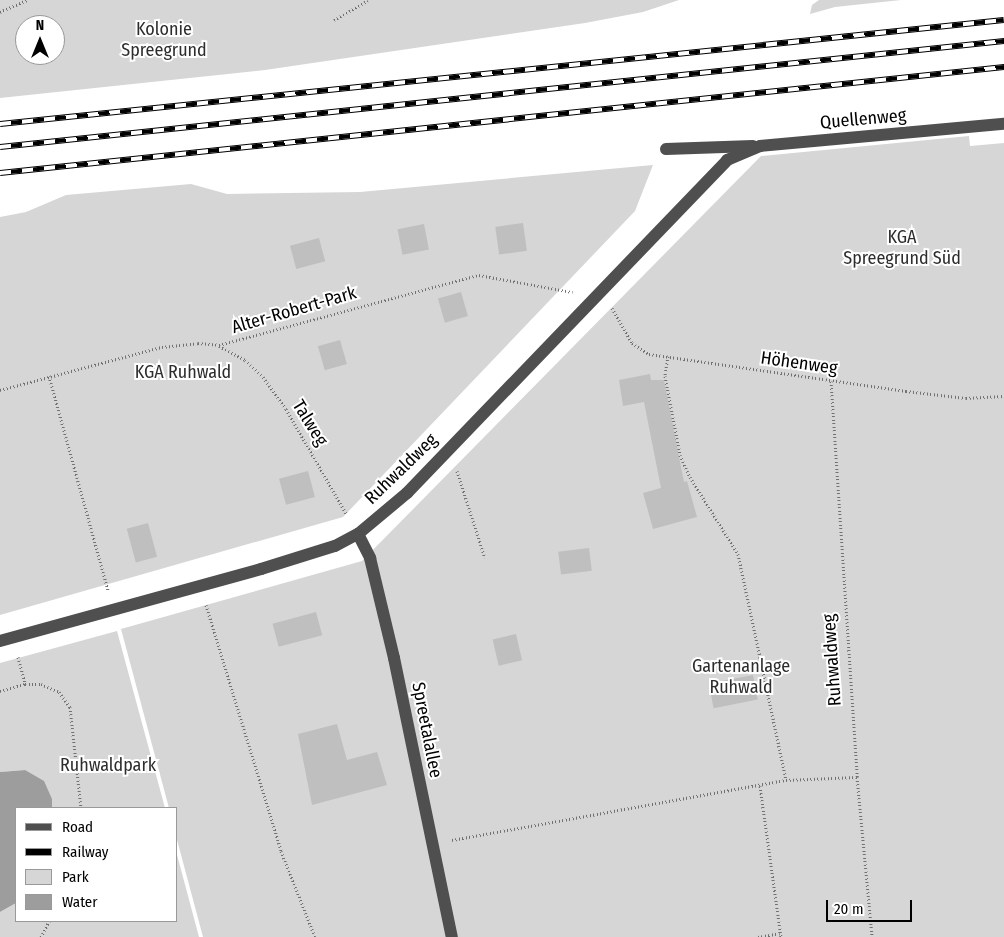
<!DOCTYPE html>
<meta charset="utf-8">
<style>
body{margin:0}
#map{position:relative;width:1004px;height:937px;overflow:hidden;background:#fff;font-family:"Fira Sans Condensed",sans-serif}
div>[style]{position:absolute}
.green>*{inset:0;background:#d6d6d6}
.water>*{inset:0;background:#9d9d9d}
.building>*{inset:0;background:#bfbfbf;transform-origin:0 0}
.path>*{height:3px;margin-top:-1.5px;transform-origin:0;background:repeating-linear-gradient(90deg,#717171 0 1px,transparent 0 3.5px)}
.minor>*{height:12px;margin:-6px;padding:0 6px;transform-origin:6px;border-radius:6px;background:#4f4f4f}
.rail>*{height:5.5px;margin-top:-2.75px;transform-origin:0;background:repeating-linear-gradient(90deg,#fff 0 11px,#000 0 22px);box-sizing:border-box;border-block:1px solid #000}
span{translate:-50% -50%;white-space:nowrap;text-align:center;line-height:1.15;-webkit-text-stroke:4px #fff;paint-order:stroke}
.park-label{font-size:18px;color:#2d2d2d}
.street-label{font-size:18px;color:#000}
.legend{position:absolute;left:15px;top:807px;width:162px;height:115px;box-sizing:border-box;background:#fff;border:1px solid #999;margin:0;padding:6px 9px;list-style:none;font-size:15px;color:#000}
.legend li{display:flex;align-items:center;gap:10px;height:25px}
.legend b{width:25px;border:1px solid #999}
.north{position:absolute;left:15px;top:15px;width:50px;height:50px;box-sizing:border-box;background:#fff;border:1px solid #999;border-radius:50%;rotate:0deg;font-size:14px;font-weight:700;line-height:20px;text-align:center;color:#000}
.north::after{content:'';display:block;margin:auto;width:18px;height:22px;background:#000;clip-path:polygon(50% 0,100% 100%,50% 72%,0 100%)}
.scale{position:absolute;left:826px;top:900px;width:86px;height:22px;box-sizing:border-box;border:2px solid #000;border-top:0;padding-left:6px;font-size:15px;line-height:18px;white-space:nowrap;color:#000;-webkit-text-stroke:4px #fff;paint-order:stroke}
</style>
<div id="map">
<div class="green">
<i style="clip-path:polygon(evenodd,0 0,679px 0,643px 12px,585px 23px,265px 70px,0 98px,0 0,25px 25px,55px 25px,55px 55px,25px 55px,25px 25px)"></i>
<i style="clip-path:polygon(819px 0,901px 0,835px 7px,810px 14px,812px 5px)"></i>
<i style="clip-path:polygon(969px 136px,970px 146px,1004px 143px,1004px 937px,203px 937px,176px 836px,176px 808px,169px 808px,121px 629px,362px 561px,761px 156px)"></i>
<i style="clip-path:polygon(653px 165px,635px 211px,343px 517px,0 615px,0 217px,26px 212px,66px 195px,191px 184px,227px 194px,360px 192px)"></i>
<i style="clip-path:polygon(117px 631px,165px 808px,52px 808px,52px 799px,25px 770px,0 772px,0 663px)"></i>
<i style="clip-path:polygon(176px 851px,199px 937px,0 937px,0 912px,16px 903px,16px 921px,176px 921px)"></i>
</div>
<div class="water">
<i style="clip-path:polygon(25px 770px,44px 781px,52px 799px,52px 808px,16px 808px,16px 903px,0 912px,0 772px)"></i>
</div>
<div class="building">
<i style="left:523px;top:223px;width:28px;height:28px;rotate:82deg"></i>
<i style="left:424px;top:224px;width:26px;height:27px;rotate:79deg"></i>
<i style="left:319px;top:238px;width:24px;height:30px;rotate:75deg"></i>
<i style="left:461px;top:292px;width:25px;height:24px;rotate:74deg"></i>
<i style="left:340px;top:340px;width:25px;height:23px;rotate:74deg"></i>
<i style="clip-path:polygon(650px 374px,651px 380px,664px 380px,684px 482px,687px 481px,697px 517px,653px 529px,643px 493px,661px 488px,644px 402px,623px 406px,619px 380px)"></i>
<i style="left:308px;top:471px;width:27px;height:30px;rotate:75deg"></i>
<i style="left:148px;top:523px;width:35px;height:22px;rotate:75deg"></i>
<i style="left:589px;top:548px;width:23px;height:31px;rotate:83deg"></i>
<i style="left:316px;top:612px;width:24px;height:45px;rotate:75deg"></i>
<i style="left:516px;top:634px;width:27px;height:24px;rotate:77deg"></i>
<i style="left:753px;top:675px;width:25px;height:45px;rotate:79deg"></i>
<i style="clip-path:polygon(337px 724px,347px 760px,377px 752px,387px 785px,312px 805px,298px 734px)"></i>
</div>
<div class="path">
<i style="left:0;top:12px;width:30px;rotate:-24deg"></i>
<i style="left:334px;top:20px;width:39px;rotate:-30deg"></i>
<i style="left:612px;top:308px;width:40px;rotate:60.3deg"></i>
<i style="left:632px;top:343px;width:20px;rotate:33deg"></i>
<i style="left:649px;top:354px;width:260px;rotate:8.2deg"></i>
<i style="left:906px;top:391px;width:60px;rotate:6.7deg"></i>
<i style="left:966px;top:398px;width:38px;rotate:-3deg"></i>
<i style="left:219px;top:346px;width:30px;rotate:28deg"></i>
<i style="left:245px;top:360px;width:25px;rotate:43deg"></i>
<i style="left:263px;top:377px;width:39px;rotate:54deg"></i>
<i style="left:286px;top:409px;width:122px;rotate:60.1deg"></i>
<i style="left:668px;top:356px;width:20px;rotate:99deg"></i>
<i style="left:665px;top:376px;width:80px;rotate:79.2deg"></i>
<i style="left:680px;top:455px;width:24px;rotate:66deg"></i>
<i style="left:690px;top:477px;width:91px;rotate:58.1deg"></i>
<i style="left:738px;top:554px;width:231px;rotate:78deg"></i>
<i style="left:49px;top:376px;width:222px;rotate:74.6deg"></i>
<i style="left:831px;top:381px;width:397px;rotate:86.2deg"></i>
<i style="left:857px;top:777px;width:161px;rotate:84.6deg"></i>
<i style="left:0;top:390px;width:168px;rotate:-14.9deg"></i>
<i style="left:162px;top:347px;width:36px;rotate:-6deg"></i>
<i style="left:198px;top:343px;width:21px;rotate:5deg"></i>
<i style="left:219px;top:345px;width:269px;rotate:-15.1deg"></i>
<i style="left:479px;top:275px;width:95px;rotate:10.4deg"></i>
<i style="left:457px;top:471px;width:91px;rotate:72.2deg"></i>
<i style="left:206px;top:605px;width:257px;rotate:73deg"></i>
<i style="left:281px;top:851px;width:92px;rotate:68.4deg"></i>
<i style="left:18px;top:657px;width:28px;rotate:75deg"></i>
<i style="left:25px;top:684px;width:16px"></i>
<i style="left:41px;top:684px;width:20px;rotate:24deg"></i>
<i style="left:59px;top:692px;width:19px;rotate:54deg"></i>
<i style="left:70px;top:707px;width:102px;rotate:83.8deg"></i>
<i style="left:0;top:691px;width:26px;rotate:-16deg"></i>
<i style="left:760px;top:786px;width:152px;rotate:82.1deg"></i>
<i style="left:452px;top:840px;width:339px;rotate:-10.2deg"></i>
<i style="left:786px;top:780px;width:71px;rotate:-2.4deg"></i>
<i style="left:41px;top:937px;width:18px;rotate:-63deg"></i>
<i style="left:758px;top:937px;width:22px;rotate:-10deg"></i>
</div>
<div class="minor">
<i style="left:666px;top:149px;width:87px;rotate:-2deg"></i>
<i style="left:358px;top:534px;width:27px;rotate:63deg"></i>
<i style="left:370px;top:558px;width:103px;rotate:76.5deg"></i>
<i style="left:394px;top:658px;width:285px;rotate:78.3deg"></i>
<i style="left:0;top:641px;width:271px;rotate:-15.4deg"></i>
<i style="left:261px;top:569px;width:77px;rotate:-17.3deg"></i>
<i style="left:335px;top:546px;width:26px;rotate:-28deg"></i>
<i style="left:358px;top:534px;width:64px;rotate:-39.9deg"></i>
<i style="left:407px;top:493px;width:462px;rotate:-46.1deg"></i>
<i style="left:727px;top:160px;width:36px;rotate:-23deg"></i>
<i style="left:760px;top:146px;width:245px;rotate:-5.2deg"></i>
</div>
<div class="rail">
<i style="left:0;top:124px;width:1009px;rotate:-5.91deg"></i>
<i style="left:0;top:147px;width:1010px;rotate:-6.03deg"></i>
<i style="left:0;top:173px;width:1010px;rotate:-6.03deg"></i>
</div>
<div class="park-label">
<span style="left:164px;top:40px">Kolonie<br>Spreegrund</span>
<span style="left:902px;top:248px">KGA<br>Spreegrund Süd</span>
<span style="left:183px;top:372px">KGA Ruhwald</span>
<span style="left:741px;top:677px">Gartenanlage<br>Ruhwald</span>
<span style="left:108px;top:765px">Ruhwaldpark</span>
</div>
<div class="street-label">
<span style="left:863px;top:119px;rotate:-5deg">Quellenweg</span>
<span style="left:294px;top:310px;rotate:-16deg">Alter-Robert-Park</span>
<span style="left:799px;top:363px;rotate:8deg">Höhenweg</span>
<span style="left:310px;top:423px;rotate:58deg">Talweg</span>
<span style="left:401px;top:469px;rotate:-44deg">Ruhwaldweg</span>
<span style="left:832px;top:660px;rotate:-94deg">Ruhwaldweg</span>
<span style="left:427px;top:730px;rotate:79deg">Spreetalallee</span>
</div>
<ul class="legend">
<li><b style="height:6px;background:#4f4f4f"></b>Road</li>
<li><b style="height:6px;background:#000"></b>Railway</li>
<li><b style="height:14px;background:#d6d6d6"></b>Park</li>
<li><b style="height:14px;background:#9d9d9d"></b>Water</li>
</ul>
<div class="north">N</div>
<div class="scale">20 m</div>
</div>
